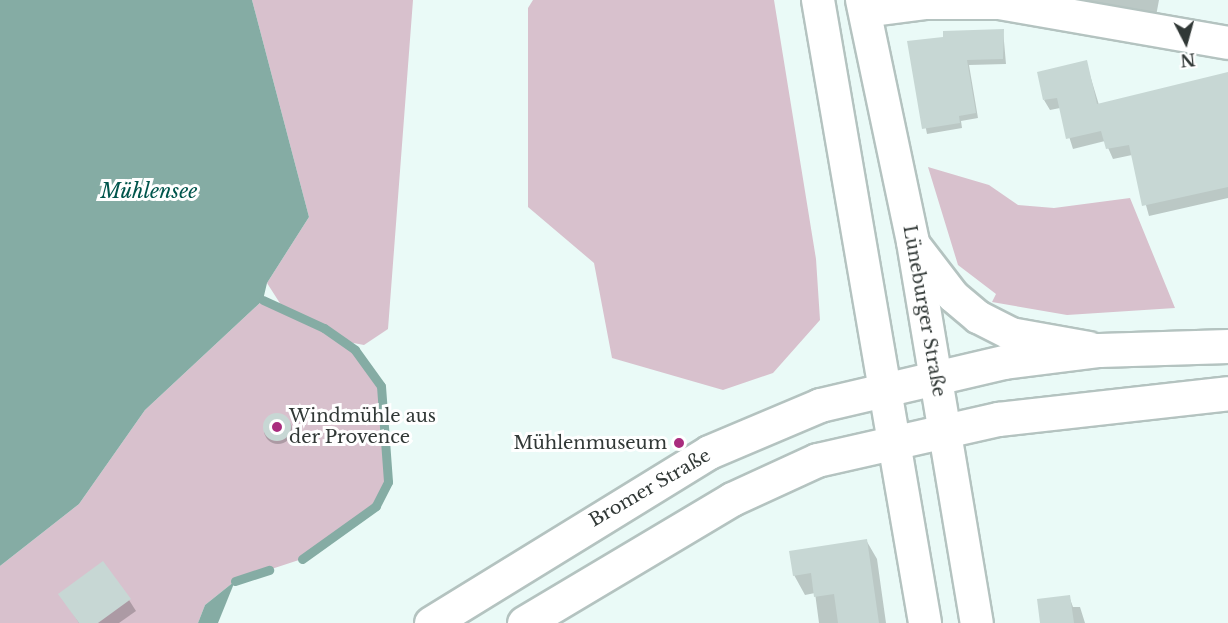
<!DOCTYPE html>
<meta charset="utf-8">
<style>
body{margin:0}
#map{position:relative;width:1228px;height:623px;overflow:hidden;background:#eafaf7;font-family:"Libre Baskerville",serif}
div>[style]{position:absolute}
.green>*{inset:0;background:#d8c1cd}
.water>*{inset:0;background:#85aca4}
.shadow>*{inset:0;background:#0003}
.round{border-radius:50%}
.stream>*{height:9px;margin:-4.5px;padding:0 4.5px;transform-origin:4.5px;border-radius:4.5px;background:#85aca4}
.building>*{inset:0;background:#c7d7d4}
.roads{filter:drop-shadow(2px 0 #b4c3c0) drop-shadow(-2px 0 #b4c3c0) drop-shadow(0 2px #b4c3c0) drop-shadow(0 -2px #b4c3c0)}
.minor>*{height:32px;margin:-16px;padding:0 16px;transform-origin:16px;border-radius:16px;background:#fff}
.major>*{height:33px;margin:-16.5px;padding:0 16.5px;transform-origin:16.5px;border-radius:16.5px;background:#fff}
.dots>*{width:16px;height:16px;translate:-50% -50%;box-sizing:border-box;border:3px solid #fff;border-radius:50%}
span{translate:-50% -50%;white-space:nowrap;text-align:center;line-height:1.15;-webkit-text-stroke:6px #fff;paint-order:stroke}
.street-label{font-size:18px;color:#313836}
.poi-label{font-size:18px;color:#313836}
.left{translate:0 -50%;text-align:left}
.right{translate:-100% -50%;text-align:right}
.water-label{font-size:20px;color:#00554c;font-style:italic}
.north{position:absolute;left:1156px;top:12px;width:60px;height:60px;-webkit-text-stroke:4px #fff;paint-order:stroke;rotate:174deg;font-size:16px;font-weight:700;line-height:24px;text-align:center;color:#313836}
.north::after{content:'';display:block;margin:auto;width:21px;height:27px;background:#313836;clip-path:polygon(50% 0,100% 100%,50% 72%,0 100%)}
</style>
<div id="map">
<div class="green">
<i style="clip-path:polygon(252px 0,413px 0,388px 329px,364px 345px,343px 341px,381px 386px,388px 482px,376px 506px,332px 541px,302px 559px,235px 581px,205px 605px,198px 623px,0 623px,0 566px,79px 504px,145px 410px,263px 300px,283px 308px,267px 283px,309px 217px)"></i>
<i style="clip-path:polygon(533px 0,774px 0,816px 259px,820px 320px,773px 373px,723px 390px,612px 358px,594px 263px,528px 207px,528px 8px)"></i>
<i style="clip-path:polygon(928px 167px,989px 185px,1018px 205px,1054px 208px,1130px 198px,1175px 308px,1067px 315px,992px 302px,996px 294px,958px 265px)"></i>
</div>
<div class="water">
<i style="clip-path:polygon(0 0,252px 0,309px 217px,267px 283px,263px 300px,145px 410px,79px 504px,0 566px)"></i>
<i style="clip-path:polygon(235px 581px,218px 623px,198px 623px,205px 605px)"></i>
</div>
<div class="shadow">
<i style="clip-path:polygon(1076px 0,1159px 0,1156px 16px)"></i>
<i style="clip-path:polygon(1003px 30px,1006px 64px,969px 65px,978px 118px,961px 121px,962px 128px,927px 134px,909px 43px)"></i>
<i style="clip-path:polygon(1086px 62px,1099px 105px,1228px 77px,1228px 198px,1149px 216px,1132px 155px,1113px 159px,1105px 141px,1073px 149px,1060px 108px,1050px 110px,1044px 100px)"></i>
<i class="round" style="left:264px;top:416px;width:28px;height:28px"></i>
<i style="clip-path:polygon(866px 540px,877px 559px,886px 623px,819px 623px,815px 593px,805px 595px,794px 575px)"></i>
<i style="clip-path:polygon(60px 594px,129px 600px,136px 611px,119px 623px,79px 623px)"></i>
<i style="clip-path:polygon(1069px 596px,1073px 607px,1080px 607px,1085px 623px,1042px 623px)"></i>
</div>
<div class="stream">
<i style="left:263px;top:300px;width:67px;rotate:24.7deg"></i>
<i style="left:324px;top:328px;width:38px;rotate:35deg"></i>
<i style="left:355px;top:350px;width:44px;rotate:54.2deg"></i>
<i style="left:381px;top:386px;width:96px;rotate:85.8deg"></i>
<i style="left:388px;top:482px;width:27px;rotate:117deg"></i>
<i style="left:376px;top:506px;width:91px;rotate:144.4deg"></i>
<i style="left:235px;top:581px;width:36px;rotate:-18deg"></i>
</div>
<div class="building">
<i style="clip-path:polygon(1004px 29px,1003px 59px,967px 60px,976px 113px,959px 116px,960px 123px,922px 129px,907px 41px,943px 37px,943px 31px)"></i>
<i style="clip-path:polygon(1087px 60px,1097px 104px,1228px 72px,1228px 187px,1142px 206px,1129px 145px,1106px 149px,1101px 131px,1066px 139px,1057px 98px,1043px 100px,1037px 72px)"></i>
<i class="round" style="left:263px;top:413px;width:28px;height:28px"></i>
<i style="clip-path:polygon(867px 539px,879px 623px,838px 623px,834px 594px,814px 597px,811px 573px,793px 576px,789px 551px)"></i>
<i style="clip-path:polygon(103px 561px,131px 599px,98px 623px,79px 623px,58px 594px)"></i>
<i style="clip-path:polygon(1070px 595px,1074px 623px,1040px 623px,1037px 599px)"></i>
</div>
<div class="roads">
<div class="minor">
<i style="left:818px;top:0;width:632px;rotate:80.25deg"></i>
<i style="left:862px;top:0;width:247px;rotate:78.1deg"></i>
<i style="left:913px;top:242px;width:386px;rotate:80.5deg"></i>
<i style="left:865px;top:11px;width:62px;rotate:-7.5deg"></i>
<i style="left:926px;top:3px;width:73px"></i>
<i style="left:999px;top:3px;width:232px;rotate:9.9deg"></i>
<i style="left:917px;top:249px;width:59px;rotate:52.5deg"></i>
<i style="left:953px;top:296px;width:33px;rotate:40deg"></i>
<i style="left:978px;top:317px;width:37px;rotate:27deg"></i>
<i style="left:1011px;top:334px;width:79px;rotate:10.2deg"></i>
</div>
<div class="major">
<i style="left:431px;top:623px;width:326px;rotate:-31.6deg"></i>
<i style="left:709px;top:452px;width:121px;rotate:-22.9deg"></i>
<i style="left:820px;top:405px;width:189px;rotate:-13.2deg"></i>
<i style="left:1004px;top:362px;width:96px;rotate:-7.2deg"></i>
<i style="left:1099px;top:350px;width:129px;rotate:-1.8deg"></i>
<i style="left:524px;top:623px;width:242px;rotate:-30.8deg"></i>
<i style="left:732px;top:499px;width:94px;rotate:-24.6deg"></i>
<i style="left:817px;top:460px;width:186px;rotate:-12.8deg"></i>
<i style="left:998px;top:419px;width:231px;rotate:-6.4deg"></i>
</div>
</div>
<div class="dots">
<i style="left:277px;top:427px;background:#a92c7e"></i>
<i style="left:679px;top:443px;background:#a92c7e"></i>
</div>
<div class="street-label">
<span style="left:924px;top:311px;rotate:80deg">Lüneburger Straße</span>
<span style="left:650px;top:488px;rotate:-30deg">Bromer Straße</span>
</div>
<div class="poi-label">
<span class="left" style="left:289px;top:427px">Windmühle aus<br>der Provence</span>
<span class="right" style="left:667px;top:443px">Mühlenmuseum</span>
</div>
<div class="water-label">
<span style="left:149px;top:191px">Mühlensee</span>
</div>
<div class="north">N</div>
</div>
